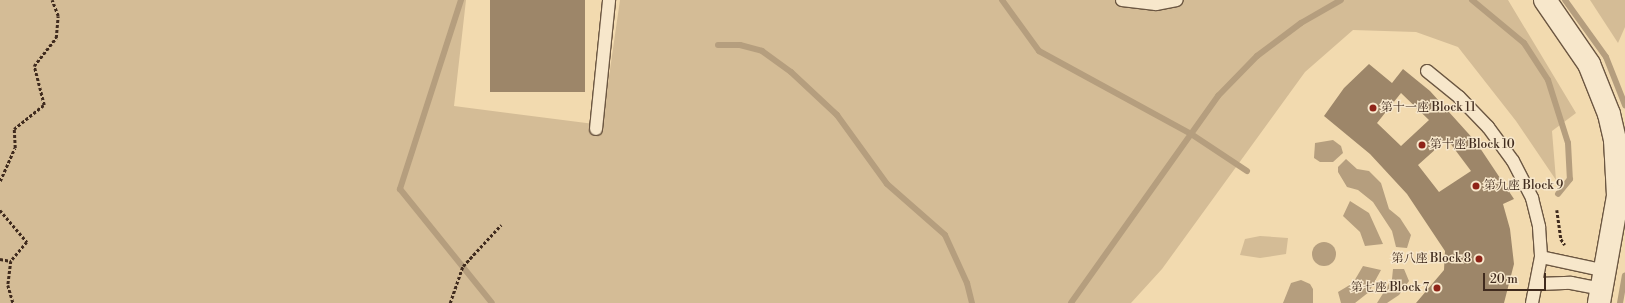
<!DOCTYPE html>
<meta charset="utf-8">
<style>
body{margin:0}
#map{position:relative;width:1625px;height:303px;overflow:hidden;background:#f2daaf;font-family:"Libre Bodoni","Noto Serif TC",serif}
div>[style]{position:absolute}
.green>*{inset:0;background:#d4bc96}
.water>*{inset:0;background:#b59e7e}
.round{border-radius:50%}
.stream>*{height:6px;margin:-3px;padding:0 3px;transform-origin:3px;border-radius:3px;background:#b59e7e}
.building>*{inset:0;background:#9d8669;transform-origin:0 0}
.path>*{height:2.5px;margin-top:-1.25px;transform-origin:0;background:repeating-linear-gradient(90deg,#402b1e 0 3px,transparent 0 5px)}
.roads{filter:drop-shadow(1px 0 #6c5742) drop-shadow(-1px 0 #6c5742) drop-shadow(0 1px #6c5742) drop-shadow(0 -1px #6c5742)}
.lane>*{height:12px;margin:-6px;padding:0 6px;transform-origin:6px;border-radius:6px;background:#f7e7cb}
.street>*{height:22px;margin:-11px;padding:0 11px;transform-origin:11px;border-radius:11px;background:#f7e7cb}
.dots>*{width:11px;height:11px;translate:-50% -50%;box-sizing:border-box;border:2px solid #f7e7cb;border-radius:50%}
span{translate:-50% -50%;white-space:nowrap;text-align:center;line-height:1.15;-webkit-text-stroke:3px #f7e7cb;paint-order:stroke}
.poi-label{font-size:12px;color:#402b1e}
.left{translate:0 -50%;text-align:left}
.right{translate:-100% -50%;text-align:right}
.scale{position:absolute;left:1483px;top:273px;width:63px;height:18px;box-sizing:border-box;border:2px solid #402b1e;border-top:0;padding-left:5px;font-size:12px;line-height:14px;white-space:nowrap;color:#402b1e;-webkit-text-stroke:3px #f7e7cb;paint-order:stroke}
</style>
<div id="map">
<div class="green">
<i style="clip-path:polygon(0 0,466px 0,454px 106px,602px 125px,620px 0,1508px 0,1576px 113px,1552px 131px,1556px 180px,1516px 121px,1458px 47px,1416px 32px,1353px 30px,1305px 72px,1162px 269px,1131px 303px,0 303px)"></i>
<i style="clip-path:polygon(1590px 0,1625px 0,1625px 27px,1618px 43px)"></i>
<i style="clip-path:polygon(1260px 236px,1288px 238px,1286px 254px,1260px 258px,1240px 255px,1245px 239px)"></i>
</div>
<div class="water">
<i style="clip-path:polygon(1333px 140px,1341px 146px,1343px 153px,1333px 162px,1320px 162px,1314px 158px,1315px 143px)"></i>
<i style="clip-path:polygon(1346px 159px,1357px 169px,1369px 171px,1381px 183px,1389px 209px,1400px 218px,1411px 235px,1407px 248px,1396px 247px,1392px 231px,1373px 202px,1358px 190px,1347px 187px,1338px 172px,1338px 167px)"></i>
<i style="clip-path:polygon(1350px 201px,1369px 213px,1383px 244px,1365px 246px,1360px 232px,1343px 216px)"></i>
<i class="round" style="left:1312px;top:242px;width:24px;height:24px"></i>
<i style="clip-path:polygon(1363px 266px,1381px 270px,1369px 292px,1355px 303px,1341px 303px,1338px 292px,1353px 283px)"></i>
<i style="clip-path:polygon(1393px 269px,1404px 269px,1409px 281px,1399px 295px,1387px 303px,1377px 303px,1392px 279px)"></i>
<i style="clip-path:polygon(1301px 280px,1310px 284px,1313px 289px,1313px 303px,1283px 303px,1291px 283px)"></i>
</div>
<div class="stream">
<i style="left:461px;top:0;width:199px;rotate:107.9deg"></i>
<i style="left:400px;top:189px;width:146px;rotate:51.1deg"></i>
<i style="left:1002px;top:0;width:63px;rotate:54deg"></i>
<i style="left:1039px;top:51px;width:173px;rotate:28.6deg"></i>
<i style="left:1191px;top:134px;width:207px;rotate:125.4deg"></i>
<i style="left:1472px;top:0;width:67px;rotate:39.6deg"></i>
<i style="left:1524px;top:43px;width:44px;rotate:57deg"></i>
<i style="left:1548px;top:80px;width:66px;rotate:72.4deg"></i>
<i style="left:1568px;top:143px;width:36px;rotate:87deg"></i>
<i style="left:1570px;top:179px;width:19px;rotate:129deg"></i>
<i style="left:1565px;top:0;width:70px;rotate:54.3deg"></i>
<i style="left:1606px;top:57px;width:52px;rotate:68.4deg"></i>
<i style="left:718px;top:45px;width:22px"></i>
<i style="left:740px;top:45px;width:23px;rotate:15deg"></i>
<i style="left:762px;top:51px;width:36px;rotate:36deg"></i>
<i style="left:791px;top:72px;width:63px;rotate:43.1deg"></i>
<i style="left:837px;top:115px;width:85px;rotate:54.1deg"></i>
<i style="left:887px;top:184px;width:77px;rotate:41.3deg"></i>
<i style="left:945px;top:235px;width:53px;rotate:65.4deg"></i>
<i style="left:967px;top:283px;width:21px;rotate:76deg"></i>
<i style="left:1247px;top:171px;width:67px;rotate:-146.5deg"></i>
<i style="left:1191px;top:134px;width:47px;rotate:-54.6deg"></i>
<i style="left:1218px;top:96px;width:56px;rotate:-45.7deg"></i>
<i style="left:1257px;top:56px;width:55px;rotate:-36.9deg"></i>
<i style="left:1301px;top:23px;width:46px;rotate:-29.9deg"></i>
<i style="left:1620px;top:303px;width:28px;rotate:-80deg"></i>
</div>
<div class="building">
<i style="left:490px;top:0;width:95px;height:92px"></i>
<i style="clip-path:polygon(evenodd,1369px 64px,1392px 83px,1403px 69px,1430px 91px,1476px 142px,1514px 199px,1503px 204px,1510px 229px,1514px 264px,1504px 303px,1416px 303px,1444px 270px,1445px 251px,1407px 194px,1370px 154px,1324px 116px,1344px 88px,1369px 64px,1401px 93px,1429px 120px,1401px 146px,1377px 123px,1401px 93px,1369px 64px,1447px 139px,1471px 171px,1439px 192px,1418px 165px,1447px 139px)"></i>
</div>
<div class="path">
<i style="left:0;top:181px;width:36px;rotate:-66deg"></i>
<i style="left:15px;top:148px;width:19px;rotate:-93deg"></i>
<i style="left:14px;top:129px;width:38px;rotate:-39deg"></i>
<i style="left:44px;top:105px;width:40px;rotate:-104.4deg"></i>
<i style="left:34px;top:66px;width:36px;rotate:-52deg"></i>
<i style="left:56px;top:38px;width:22px;rotate:-85deg"></i>
<i style="left:58px;top:16px;width:17px;rotate:-111deg"></i>
<i style="left:0;top:210px;width:42px;rotate:49.8deg"></i>
<i style="left:27px;top:242px;width:25px;rotate:130deg"></i>
<i style="left:11px;top:261px;width:24px;rotate:97deg"></i>
<i style="left:8px;top:285px;width:19px;rotate:74deg"></i>
<i style="left:1557px;top:210px;width:29px;rotate:82deg"></i>
<i style="left:1561px;top:239px;width:7px;rotate:56deg"></i>
<i style="left:0;top:259px;width:11px;rotate:10deg"></i>
<i style="left:450px;top:303px;width:39px;rotate:-71deg"></i>
<i style="left:463px;top:266px;width:56px;rotate:-47.2deg"></i>
</div>
<div class="roads">
<div class="lane">
<i style="left:1122px;top:0;width:34px;rotate:7deg"></i>
<i style="left:1156px;top:4px;width:21px;rotate:-11deg"></i>
<i style="left:1427px;top:71px;width:41px;rotate:39.1deg"></i>
<i style="left:1459px;top:97px;width:42px;rotate:46deg"></i>
<i style="left:1488px;top:127px;width:42px;rotate:53.7deg"></i>
<i style="left:1513px;top:161px;width:42px;rotate:62.8deg"></i>
<i style="left:1532px;top:198px;width:30px;rotate:76deg"></i>
<i style="left:1539px;top:227px;width:30px;rotate:86deg"></i>
<i style="left:1541px;top:257px;width:47px;rotate:101.1deg"></i>
<i style="left:596px;top:129px;width:130px;rotate:-84.2deg"></i>
<i style="left:1541px;top:257px;width:66px;rotate:12.2deg"></i>
<i style="left:1538px;top:284px;width:33px;rotate:-2deg"></i>
<i style="left:1571px;top:283px;width:32px;rotate:11deg"></i>
</div>
<div class="street">
<i style="left:1545px;top:0;width:78px;rotate:55.5deg"></i>
<i style="left:1589px;top:64px;width:54px;rotate:68.2deg"></i>
<i style="left:1609px;top:114px;width:27px;rotate:77deg"></i>
<i style="left:1615px;top:140px;width:56px;rotate:86.9deg"></i>
<i style="left:1618px;top:196px;width:109px;rotate:100.1deg"></i>
</div>
</div>
<div class="dots">
<i style="left:1373px;top:108px;background:#8f2418"></i>
<i style="left:1422px;top:145px;background:#8f2418"></i>
<i style="left:1476px;top:186px;background:#8f2418"></i>
<i style="left:1479px;top:259px;background:#8f2418"></i>
<i style="left:1437px;top:288px;background:#8f2418"></i>
</div>
<div class="poi-label">
<span class="left" style="left:1381px;top:108px">第十一座 Block 11</span>
<span class="left" style="left:1430px;top:145px">第十座 Block 10</span>
<span class="left" style="left:1484px;top:186px">第九座 Block 9</span>
<span class="right" style="left:1471px;top:259px">第八座 Block 8</span>
<span class="right" style="left:1429px;top:288px">第七座 Block 7</span>
</div>
<div class="scale">20 m</div>
</div>
